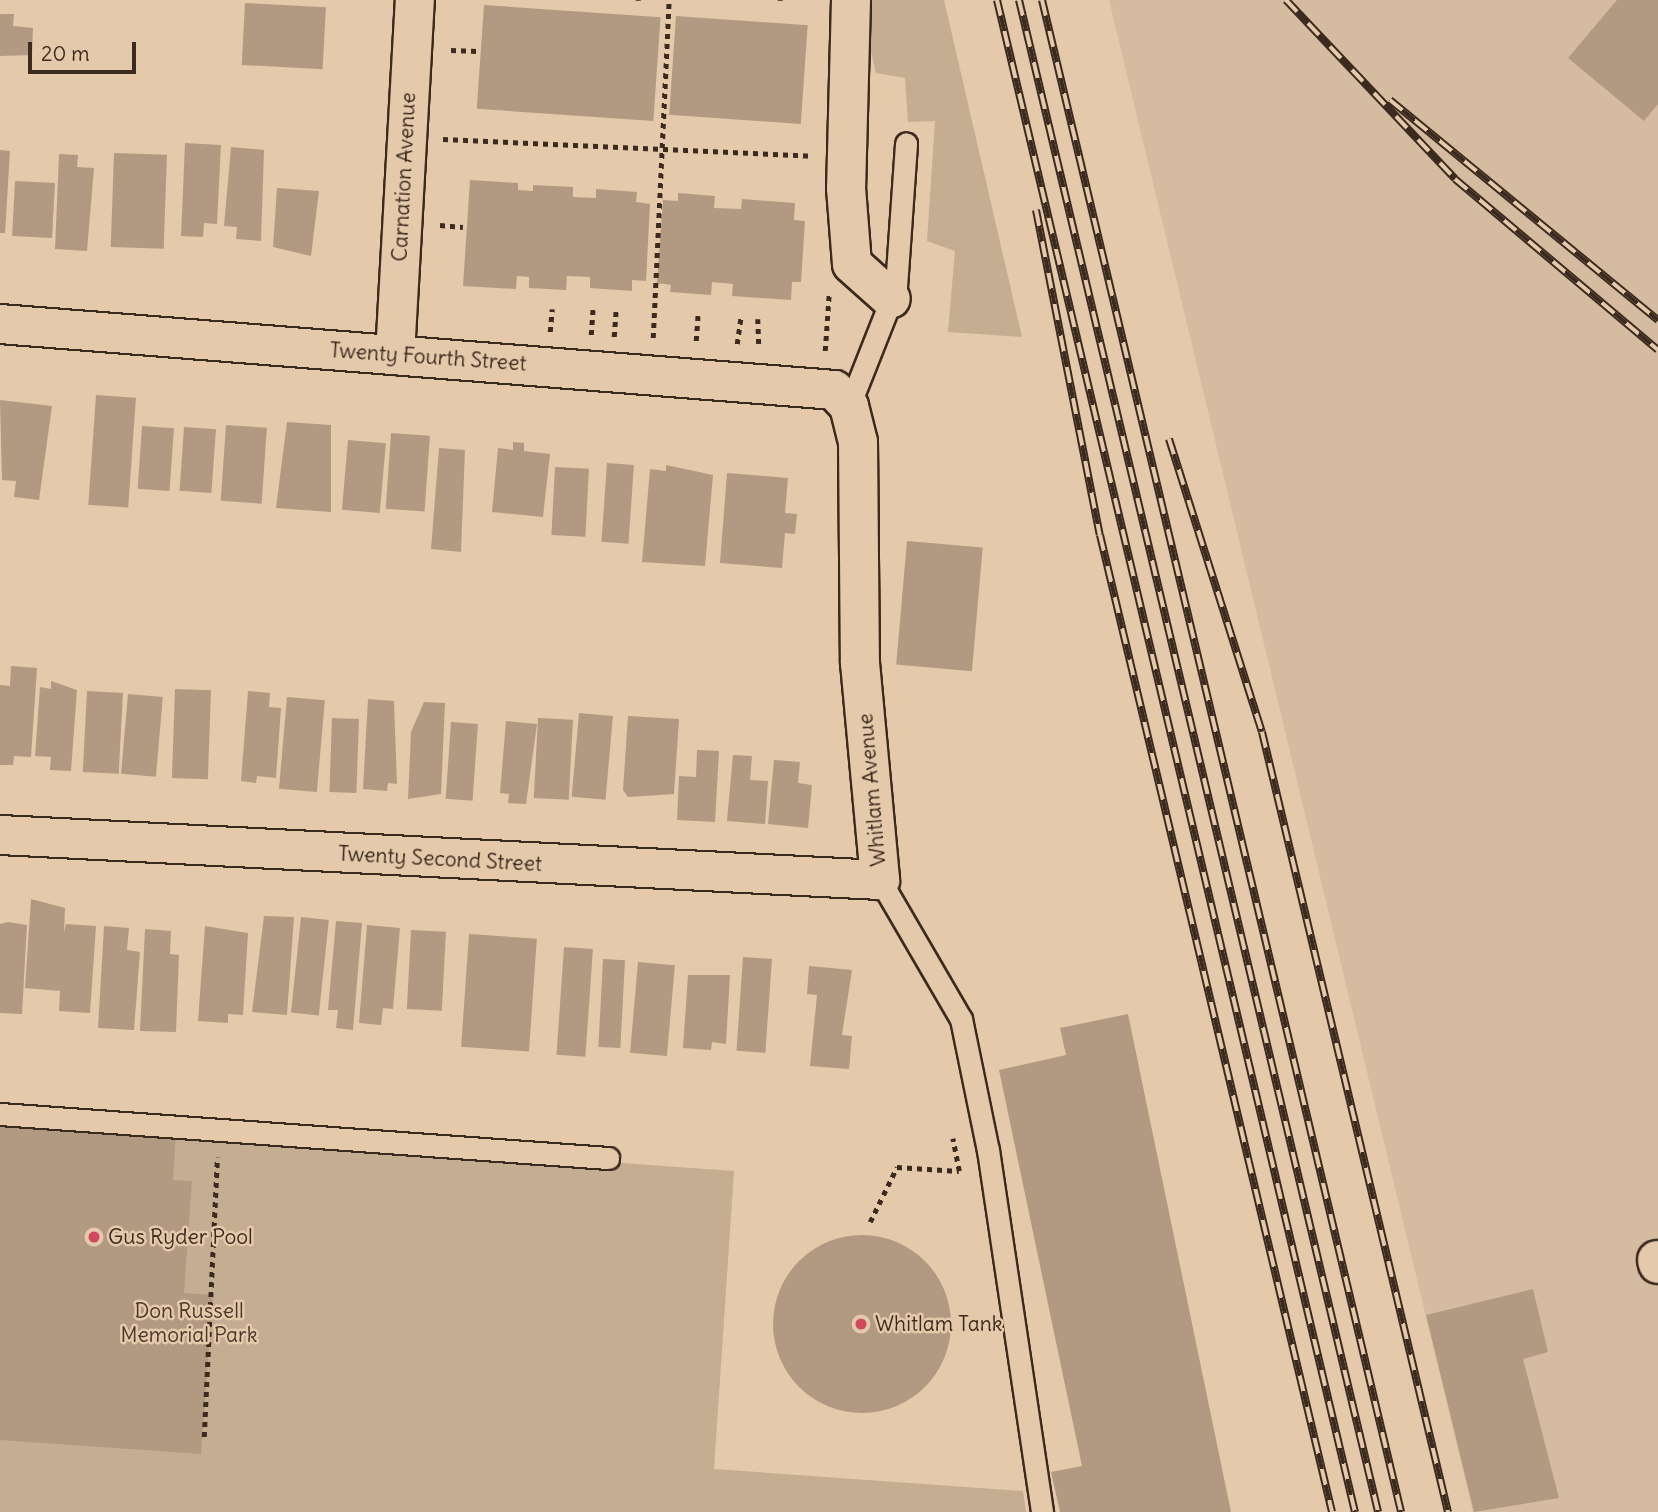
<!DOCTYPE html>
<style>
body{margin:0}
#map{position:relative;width:1658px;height:1512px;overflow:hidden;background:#e4c9ab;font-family:Delius,sans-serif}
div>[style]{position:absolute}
.built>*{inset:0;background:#d5bb9f}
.green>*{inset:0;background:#c5ad91}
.building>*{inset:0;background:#b29a82;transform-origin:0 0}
.round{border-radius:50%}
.path>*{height:4.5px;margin-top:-2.25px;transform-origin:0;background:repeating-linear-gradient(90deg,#3b2a1e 0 5px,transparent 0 10px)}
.roads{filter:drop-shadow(2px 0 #3b2a1e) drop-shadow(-2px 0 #3b2a1e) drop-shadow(0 2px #3b2a1e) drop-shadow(0 -2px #3b2a1e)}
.service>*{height:21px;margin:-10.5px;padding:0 10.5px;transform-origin:10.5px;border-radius:10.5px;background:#e4c9ab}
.minor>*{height:38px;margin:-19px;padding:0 19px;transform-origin:19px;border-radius:19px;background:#e4c9ab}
.rail>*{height:8px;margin-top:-4px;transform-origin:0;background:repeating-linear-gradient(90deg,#e4c9ab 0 16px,#3b2a1e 0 32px);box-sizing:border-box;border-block:2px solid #3b2a1e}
.dots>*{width:19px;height:19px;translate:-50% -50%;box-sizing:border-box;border:4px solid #e4c9ab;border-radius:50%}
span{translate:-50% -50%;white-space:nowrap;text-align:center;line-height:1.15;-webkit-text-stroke:5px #e4c9ab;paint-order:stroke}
.street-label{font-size:21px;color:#3b2a1e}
.poi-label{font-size:21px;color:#3b2a1e}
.left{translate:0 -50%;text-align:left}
.park-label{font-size:21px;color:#49372a}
.scale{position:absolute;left:28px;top:42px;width:108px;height:32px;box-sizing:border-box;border:4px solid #3b2a1e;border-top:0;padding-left:9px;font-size:21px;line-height:24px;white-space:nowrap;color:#3b2a1e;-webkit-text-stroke:5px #e4c9ab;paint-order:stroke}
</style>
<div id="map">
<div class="built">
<i style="clip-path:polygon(1109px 0,1658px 0,1658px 1512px,1473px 1512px)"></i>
</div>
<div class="green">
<i style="clip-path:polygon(859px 0,944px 0,1022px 337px,948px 332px,955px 251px,927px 241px,935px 121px,908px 122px,905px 78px,876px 73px)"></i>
<i style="clip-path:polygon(0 1119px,734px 1171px,714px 1469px,1023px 1491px,1026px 1512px,0 1512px)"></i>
</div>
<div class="building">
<i style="clip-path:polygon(1617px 0,1658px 0,1658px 104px,1644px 121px,1568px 58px)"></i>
<i style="left:245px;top:3px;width:81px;height:62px;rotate:3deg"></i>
<i style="left:484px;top:5px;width:177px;height:104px;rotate:4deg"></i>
<i style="clip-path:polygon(0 14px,14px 14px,13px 26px,33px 28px,32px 55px,0 56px)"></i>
<i style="left:676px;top:16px;width:132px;height:99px;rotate:4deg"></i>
<i style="clip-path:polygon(185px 143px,221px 145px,217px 224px,204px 223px,203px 237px,181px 236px)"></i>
<i style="clip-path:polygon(231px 147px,264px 150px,261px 241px,236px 239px,237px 227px,224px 226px)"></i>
<i style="clip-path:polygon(0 150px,10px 151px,5px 233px,0 233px)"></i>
<i style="left:114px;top:153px;width:53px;height:94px;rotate:2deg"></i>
<i style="clip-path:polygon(59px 154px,78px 155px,77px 167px,94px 168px,87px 251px,55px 249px)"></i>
<i style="clip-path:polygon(470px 180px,518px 183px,518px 190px,533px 191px,533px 185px,573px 187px,573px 197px,596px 198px,596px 189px,637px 192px,636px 202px,650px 204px,646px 281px,632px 280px,632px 291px,590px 288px,590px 277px,567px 276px,566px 290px,529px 288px,529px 277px,517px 276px,516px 289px,463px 286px)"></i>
<i style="left:15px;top:181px;width:40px;height:55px;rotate:3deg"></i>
<i style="clip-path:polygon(277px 188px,319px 191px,311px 256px,273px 247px)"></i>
<i style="clip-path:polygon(678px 193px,715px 196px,714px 208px,741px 209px,742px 199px,795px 203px,794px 220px,805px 221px,801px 282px,792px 282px,791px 300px,732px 296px,733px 284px,712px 282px,711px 295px,670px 292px,671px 285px,657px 283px,663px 200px,678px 201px)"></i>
<i style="left:96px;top:395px;width:40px;height:110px;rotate:4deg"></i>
<i style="clip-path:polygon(0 400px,52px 406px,39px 500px,14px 497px,16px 481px,2px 480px)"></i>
<i style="clip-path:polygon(287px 422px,331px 425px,331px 512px,276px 508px)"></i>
<i style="left:226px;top:425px;width:41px;height:76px;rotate:4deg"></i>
<i style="left:142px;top:426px;width:32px;height:63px;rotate:4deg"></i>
<i style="left:184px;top:427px;width:32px;height:64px;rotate:4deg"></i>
<i style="left:391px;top:433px;width:39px;height:76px;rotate:4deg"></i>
<i style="left:348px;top:440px;width:38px;height:70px;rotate:5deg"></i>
<i style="clip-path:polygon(513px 442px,524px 443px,524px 451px,550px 454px,543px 517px,492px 512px,498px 448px,513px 450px)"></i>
<i style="clip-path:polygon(439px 448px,465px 450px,461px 552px,431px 549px)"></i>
<i style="left:607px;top:463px;width:27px;height:79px;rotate:4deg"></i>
<i style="clip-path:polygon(666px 465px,713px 475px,705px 566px,642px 562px,650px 469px,666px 471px)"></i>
<i style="left:555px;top:467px;width:34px;height:68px;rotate:3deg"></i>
<i style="clip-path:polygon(727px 473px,788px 478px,785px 513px,797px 514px,795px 534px,785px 533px,782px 568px,720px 563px)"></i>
<i style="left:907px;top:541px;width:76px;height:124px;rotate:5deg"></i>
<i style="clip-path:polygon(11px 666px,37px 668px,31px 757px,14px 756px,13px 765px,0 765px,0 685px,10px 686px)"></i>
<i style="clip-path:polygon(51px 681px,77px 690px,71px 771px,50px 770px,51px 757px,35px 756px,40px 687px,51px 689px)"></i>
<i style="left:175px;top:689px;width:36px;height:89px;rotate:2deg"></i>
<i style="left:87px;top:691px;width:36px;height:81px;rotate:3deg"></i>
<i style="clip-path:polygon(248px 691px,270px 693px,269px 707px,281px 708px,276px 778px,257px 776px,256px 783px,241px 781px)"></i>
<i style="left:128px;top:694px;width:35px;height:80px;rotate:5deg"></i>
<i style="left:287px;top:697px;width:38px;height:92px;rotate:5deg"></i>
<i style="clip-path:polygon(368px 699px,394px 701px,397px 784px,388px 783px,387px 791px,363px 789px)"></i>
<i style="clip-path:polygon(424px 702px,445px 703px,441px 794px,408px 799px,411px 732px)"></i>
<i style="left:579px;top:713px;width:34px;height:84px;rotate:5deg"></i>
<i style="clip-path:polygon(628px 716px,679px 719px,674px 794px,628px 797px,623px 790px)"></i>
<i style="left:332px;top:718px;width:27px;height:74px;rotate:2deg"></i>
<i style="left:538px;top:718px;width:35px;height:80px;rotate:3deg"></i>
<i style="clip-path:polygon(506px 721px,537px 724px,526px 804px,508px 803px,509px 794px,500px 793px)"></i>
<i style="left:451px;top:722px;width:27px;height:77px;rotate:4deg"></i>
<i style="clip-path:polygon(697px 750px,719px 751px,715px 822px,677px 820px,679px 776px,696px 777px)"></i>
<i style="clip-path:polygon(733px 755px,752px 756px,750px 780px,768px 781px,765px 824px,727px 821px)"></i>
<i style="clip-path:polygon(774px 760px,800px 762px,798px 783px,812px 785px,808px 828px,768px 824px)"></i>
<i style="clip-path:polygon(31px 899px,65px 908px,64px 933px,66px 924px,96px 926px,90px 1013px,59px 1011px,60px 991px,25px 988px)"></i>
<i style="clip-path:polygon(264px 916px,294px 917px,287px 1015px,252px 1012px)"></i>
<i style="left:301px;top:917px;width:28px;height:96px;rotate:6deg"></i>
<i style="clip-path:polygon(336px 921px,362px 923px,353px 1030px,336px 1028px,338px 1010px,328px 1010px)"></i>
<i style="clip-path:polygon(8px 922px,27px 925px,22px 1014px,0 1013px,0 924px)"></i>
<i style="clip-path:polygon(367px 925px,400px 928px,393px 1009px,383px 1008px,381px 1025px,359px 1023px)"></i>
<i style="clip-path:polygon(104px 926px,129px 928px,127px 950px,140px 952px,134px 1030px,98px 1028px)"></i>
<i style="clip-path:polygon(205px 926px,248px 933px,243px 1015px,228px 1014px,228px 1023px,198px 1021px)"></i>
<i style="clip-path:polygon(145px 929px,171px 931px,170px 954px,179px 955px,176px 1032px,140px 1031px)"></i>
<i style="left:411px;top:930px;width:35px;height:79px;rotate:3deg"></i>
<i style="left:469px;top:934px;width:68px;height:113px;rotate:4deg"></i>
<i style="left:564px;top:947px;width:29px;height:108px;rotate:4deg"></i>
<i style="left:743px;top:957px;width:29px;height:94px;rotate:4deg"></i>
<i style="left:603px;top:959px;width:22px;height:88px;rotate:3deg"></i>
<i style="left:638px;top:962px;width:37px;height:91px;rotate:5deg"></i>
<i style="clip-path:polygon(809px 966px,852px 970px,842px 1035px,852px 1036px,849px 1069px,810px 1066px,817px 995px,807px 994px)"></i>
<i style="clip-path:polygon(688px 975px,730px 975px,726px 1044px,712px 1042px,711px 1050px,683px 1048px)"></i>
<i style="clip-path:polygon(1128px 1014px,1231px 1512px,1060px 1512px,1051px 1472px,1082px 1466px,999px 1070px,1066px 1055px,1060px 1028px)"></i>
<i style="clip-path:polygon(0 1122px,176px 1134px,173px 1180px,192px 1181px,184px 1293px,213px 1295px,201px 1454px,0 1440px)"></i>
<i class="round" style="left:773px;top:1235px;width:178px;height:178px"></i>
<i style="clip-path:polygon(1533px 1289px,1548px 1352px,1523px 1359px,1559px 1498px,1474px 1512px,1426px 1315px)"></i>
</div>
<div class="path">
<i style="left:638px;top:1px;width:1px;rotate:-90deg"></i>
<i style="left:780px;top:1px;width:1px;rotate:-90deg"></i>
<i style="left:451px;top:50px;width:27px;rotate:2deg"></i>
<i style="left:443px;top:139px;width:369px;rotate:2.6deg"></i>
<i style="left:440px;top:225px;width:23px;rotate:5deg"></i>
<i style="left:758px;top:319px;width:27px;rotate:88deg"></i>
<i style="left:550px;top:332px;width:23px;rotate:-85deg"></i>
<i style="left:591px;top:335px;width:30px;rotate:-86deg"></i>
<i style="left:614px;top:337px;width:29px;rotate:-86deg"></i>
<i style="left:653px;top:338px;width:338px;rotate:-87.3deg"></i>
<i style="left:696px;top:341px;width:27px;rotate:-86deg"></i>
<i style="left:737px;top:344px;width:27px;rotate:-82deg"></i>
<i style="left:825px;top:351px;width:57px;rotate:-86deg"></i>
<i style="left:870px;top:1222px;width:61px;rotate:-63.9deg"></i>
<i style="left:897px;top:1167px;width:62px;rotate:3.7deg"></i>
<i style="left:959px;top:1171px;width:33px;rotate:-101deg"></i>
<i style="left:204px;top:1437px;width:280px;rotate:-87.3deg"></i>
</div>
<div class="roads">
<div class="service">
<i style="left:849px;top:406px;width:128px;rotate:-68.4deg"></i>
<i style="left:896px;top:287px;width:144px;rotate:-86deg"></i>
<i style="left:880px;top:880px;width:161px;rotate:59.8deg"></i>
<i style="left:961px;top:1019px;width:134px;rotate:78.4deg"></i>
<i style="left:988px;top:1150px;width:366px;rotate:81.5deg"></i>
<i style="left:0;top:1114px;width:610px;rotate:4.14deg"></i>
</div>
<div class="minor">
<i style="left:851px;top:0;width:188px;rotate:91.5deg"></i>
<i style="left:846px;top:188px;width:76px;rotate:85.5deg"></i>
<i style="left:852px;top:264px;width:52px;rotate:41.9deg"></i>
<i style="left:0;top:324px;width:837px;rotate:4.52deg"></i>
<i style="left:834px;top:390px;width:22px;rotate:47deg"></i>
<i style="left:849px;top:406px;width:37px;rotate:76deg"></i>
<i style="left:858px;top:442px;width:221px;rotate:89.5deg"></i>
<i style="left:860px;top:663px;width:218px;rotate:84.7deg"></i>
<i style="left:880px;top:880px;width:881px;rotate:-177.07deg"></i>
<i style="left:395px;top:355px;width:356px;rotate:-86.8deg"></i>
<i style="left:1657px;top:1260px;width:4px;rotate:76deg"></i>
</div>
</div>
<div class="rail">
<i style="left:997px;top:0;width:1554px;rotate:76.68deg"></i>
<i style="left:1019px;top:0;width:1554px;rotate:76.64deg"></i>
<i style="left:1042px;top:0;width:1554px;rotate:76.64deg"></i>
<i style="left:1286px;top:0;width:246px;rotate:46.6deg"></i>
<i style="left:1455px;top:179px;width:265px;rotate:40.1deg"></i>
<i style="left:1390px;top:100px;width:347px;rotate:39.4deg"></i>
<i style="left:1036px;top:210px;width:331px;rotate:78.9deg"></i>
<i style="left:1100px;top:535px;width:1004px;rotate:76.64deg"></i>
<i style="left:1169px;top:439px;width:307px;rotate:72.4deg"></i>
<i style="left:1262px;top:732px;width:802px;rotate:76.59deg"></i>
</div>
<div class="dots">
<i style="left:94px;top:1237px;background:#d1495b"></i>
<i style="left:861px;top:1324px;background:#d1495b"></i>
</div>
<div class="street-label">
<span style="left:404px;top:177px;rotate:-87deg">Carnation Avenue</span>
<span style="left:428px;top:357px;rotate:4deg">Twenty Fourth Street</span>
<span style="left:872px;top:790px;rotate:-95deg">Whitlam Avenue</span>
<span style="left:440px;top:859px;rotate:3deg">Twenty Second Street</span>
</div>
<div class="poi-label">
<span class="left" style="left:108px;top:1237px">Gus Ryder Pool</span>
<span class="left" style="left:875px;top:1324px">Whitlam Tank</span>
</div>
<div class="park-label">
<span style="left:189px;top:1323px">Don Russell<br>Memorial Park</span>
</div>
<div class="scale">20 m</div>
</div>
